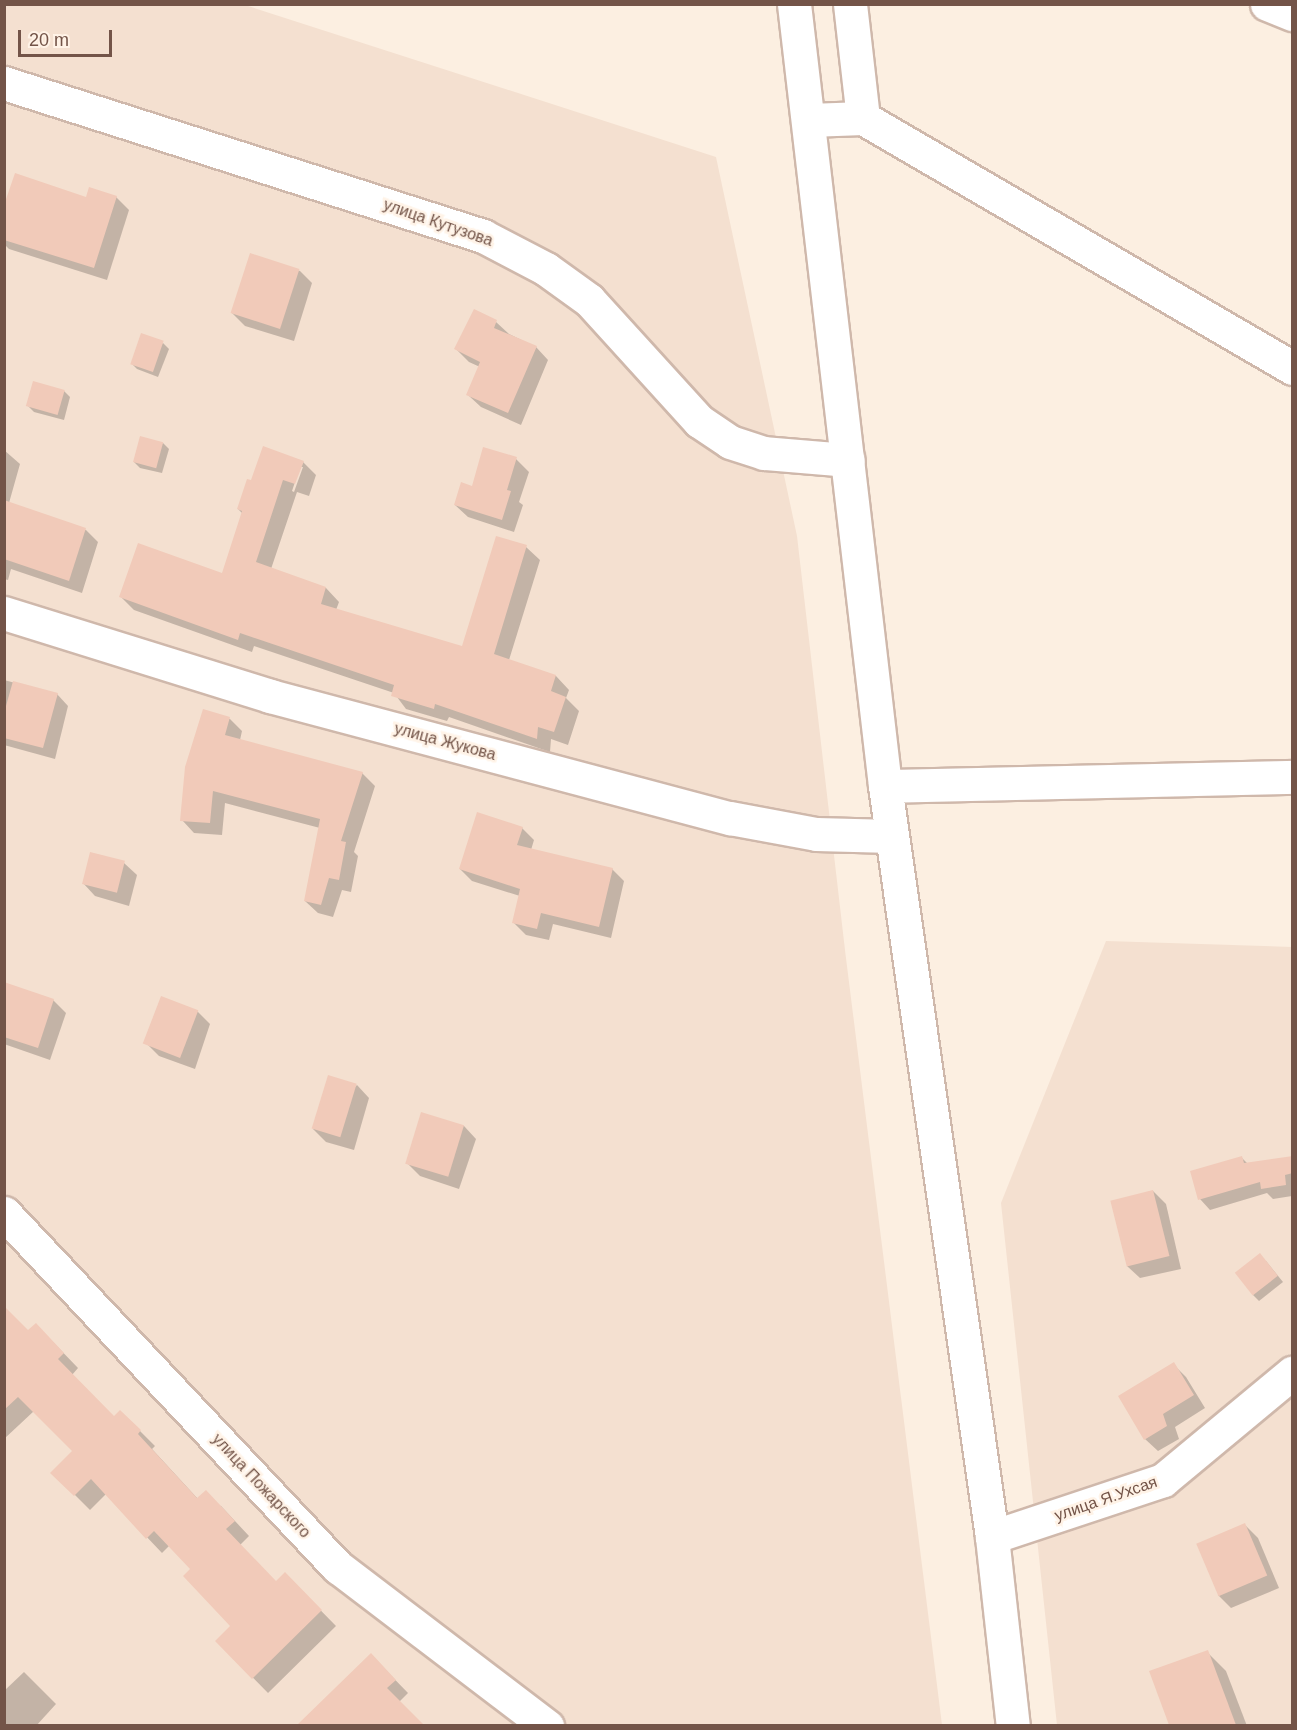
<!DOCTYPE html>
<meta charset="utf-8">
<style>
body{margin:0}
#map{position:relative;width:1297px;height:1730px;overflow:hidden;background:#fcefe1;font-family:Helvetica,sans-serif}
div>[style]{position:absolute}
.residential>*{inset:0;background:#f4e0d0}
.shadow>*{inset:0;background:#0003}
.building>*{inset:0;background:#f1cab9;transform-origin:0 0}
.roads{filter:drop-shadow(2px 0 #cfb8ab) drop-shadow(-2px 0 #cfb8ab) drop-shadow(0 2px #cfb8ab) drop-shadow(0 -2px #cfb8ab)}
.minor>*{height:33px;margin:-16.5px;padding:0 16.5px;transform-origin:16.5px;border-radius:16.5px;background:#fff}
span{translate:-50% -50%;white-space:nowrap;text-align:center;line-height:1.15;-webkit-text-stroke:5px #fff3e7;paint-order:stroke}
.street-label{font-size:16px;color:#735448}
.frame{position:absolute;inset:0;border:6px solid #735448;pointer-events:none}
.scale{position:absolute;left:18px;top:30px;width:94px;height:27px;box-sizing:border-box;border:3px solid #735448;border-top:0;padding-left:8px;font-size:18px;line-height:21px;white-space:nowrap;color:#735448;-webkit-text-stroke:4px #fff3e7;paint-order:stroke}
</style>
<div id="map">
<div class="residential">
<i style="clip-path:polygon(5px 5px,245px 5px,716px 157px,797px 536px,845px 950px,942px 1725px,5px 1726px)"></i>
<i style="clip-path:polygon(1106px 941px,1292px 947px,1292px 1725px,1057px 1725px,1001px 1203px)"></i>
</div>
<div class="shadow">
<i style="clip-path:polygon(116px 197px,129px 210px,107px 280px,9px 249px,4px 244px,4px 210px)"></i>
<i style="clip-path:polygon(251px 255px,300px 271px,312px 283px,294px 341px,245px 326px,232px 313px)"></i>
<i style="clip-path:polygon(475px 311px,496px 322px,509px 334px,536px 347px,548px 360px,521px 425px,481px 407px,468px 395px,480px 367px,469px 362px,456px 349px)"></i>
<i style="clip-path:polygon(163px 343px,169px 349px,158px 377px,137px 369px,131px 363px)"></i>
<i style="clip-path:polygon(64px 391px,70px 397px,64px 420px,34px 412px,28px 406px)"></i>
<i style="clip-path:polygon(163px 443px,169px 449px,162px 473px,140px 468px,134px 462px)"></i>
<i style="clip-path:polygon(4px 450px,20px 464px,9px 503px,86px 530px,98px 542px,82px 593px,11px 569px,8px 580px,4px 579px)"></i>
<i style="clip-path:polygon(516px 459px,529px 472px,519px 502px,523px 505px,514px 532px,468px 517px,455px 505px,473px 487px)"></i>
<i style="clip-path:polygon(evenodd,303px 462px,316px 475px,309px 496px,297px 492px,271px 569px,326px 588px,339px 602px,336px 610px,463px 648px,526px 547px,540px 560px,509px 660px,556px 676px,569px 690px,566px 698px,579px 711px,568px 745px,551px 739px,550px 752px,449px 717px,447px 721px,406px 709px,394px 693px,254px 646px,252px 652px,134px 610px,121px 597px,223px 575px,243px 514px,238px 509px,252px 482px,303px 462px,300px 467px,303px 467px,294px 492px,292px 491px,300px 467px)"></i>
<i style="clip-path:polygon(4px 680px,57px 694px,68px 706px,55px 759px,4px 745px)"></i>
<i style="clip-path:polygon(204px 711px,230px 719px,242px 731px,240px 740px,362px 773px,375px 786px,354px 852px,358px 856px,351px 892px,342px 890px,333px 917px,318px 913px,305px 901px,320px 828px,225px 803px,222px 835px,194px 833px,182px 820px)"></i>
<i style="clip-path:polygon(522px 828px,534px 840px,531px 850px,612px 869px,624px 881px,611px 938px,553px 924px,549px 940px,526px 935px,514px 923px,520px 896px,472px 881px,460px 869px)"></i>
<i style="clip-path:polygon(124px 863px,137px 875px,129px 906px,95px 896px,83px 883px)"></i>
<i style="clip-path:polygon(4px 992px,53px 1000px,66px 1013px,50px 1060px,4px 1044px)"></i>
<i style="clip-path:polygon(197px 1011px,210px 1024px,195px 1069px,159px 1056px,146px 1043px)"></i>
<i style="clip-path:polygon(357px 1085px,369px 1098px,354px 1150px,326px 1142px,313px 1129px)"></i>
<i style="clip-path:polygon(422px 1114px,464px 1126px,476px 1139px,459px 1189px,420px 1176px,408px 1164px)"></i>
<i style="clip-path:polygon(1242px 1158px,1248px 1164px,1292px 1158px,1292px 1196px,1273px 1199px,1267px 1193px,1210px 1210px,1200px 1199px)"></i>
<i style="clip-path:polygon(1153px 1191px,1166px 1204px,1181px 1269px,1140px 1278px,1127px 1266px)"></i>
<i style="clip-path:polygon(1266px 1261px,1283px 1282px,1259px 1301px,1253px 1295px)"></i>
<i style="clip-path:polygon(4px 1308px,28px 1332px,51px 1340px,78px 1368px,72px 1375px,114px 1418px,120px 1412px,140px 1431px,155px 1446px,152px 1449px,198px 1499px,221px 1506px,249px 1536px,240px 1545px,276px 1583px,285px 1574px,336px 1626px,268px 1693px,217px 1641px,233px 1626px,192px 1569px,170px 1545px,162px 1553px,106px 1494px,90px 1510px,53px 1473px,74px 1451px,34px 1411px,4px 1439px)"></i>
<i style="clip-path:polygon(1173px 1364px,1186px 1377px,1205px 1408px,1175px 1427px,1179px 1439px,1158px 1451px,1145px 1439px)"></i>
<i style="clip-path:polygon(1245px 1525px,1258px 1538px,1279px 1588px,1231px 1608px,1218px 1595px)"></i>
<i style="clip-path:polygon(1207px 1652px,1226px 1671px,1247px 1726px,1171px 1726px,1151px 1672px)"></i>
<i style="clip-path:polygon(371px 1655px,408px 1693px,399px 1702px,422px 1726px,298px 1726px)"></i>
<i style="clip-path:polygon(24px 1672px,56px 1704px,36px 1726px,4px 1726px,4px 1691px)"></i>
</div>
<div class="building">
<i style="clip-path:polygon(15px 173px,86px 197px,89px 187px,117px 196px,94px 268px,4px 240px,4px 205px)"></i>
<i style="left:250px;top:253px;width:52px;height:63px;rotate:18deg"></i>
<i style="clip-path:polygon(474px 309px,497px 320px,494px 328px,537px 346px,508px 413px,466px 395px,480px 362px,454px 349px)"></i>
<i style="left:141px;top:333px;width:24px;height:33px;rotate:19deg"></i>
<i style="left:33px;top:381px;width:33px;height:26px;rotate:16deg"></i>
<i style="left:140px;top:436px;width:24px;height:27px;rotate:15deg"></i>
<i style="clip-path:polygon(263px 446px,304px 461px,295px 484px,283px 480px,256px 562px,326px 587px,321px 604px,462px 646px,496px 536px,527px 545px,494px 654px,556px 675px,551px 691px,566px 697px,554px 732px,538px 727px,537px 739px,435px 704px,434px 709px,391px 696px,394px 685px,240px 633px,238px 640px,119px 597px,138px 543px,222px 573px,242px 511px,237px 509px,247px 479px,251px 480px)"></i>
<i style="clip-path:polygon(483px 447px,517px 457px,507px 490px,511px 491px,502px 520px,454px 505px,461px 482px,472px 486px)"></i>
<i style="clip-path:polygon(4px 500px,86px 528px,69px 581px,4px 559px)"></i>
<i style="clip-path:polygon(13px 681px,58px 693px,43px 748px,4px 738px,4px 713px)"></i>
<i style="clip-path:polygon(203px 709px,230px 717px,225px 735px,363px 772px,341px 841px,346px 842px,339px 880px,329px 878px,321px 905px,304px 901px,320px 819px,213px 791px,210px 823px,180px 821px,185px 767px)"></i>
<i style="clip-path:polygon(477px 812px,523px 827px,517px 845px,613px 868px,599px 927px,541px 913px,537px 929px,512px 923px,520px 889px,459px 869px)"></i>
<i style="left:90px;top:852px;width:36px;height:33px;rotate:14deg"></i>
<i style="clip-path:polygon(4px 982px,54px 999px,38px 1048px,4px 1037px)"></i>
<i style="left:161px;top:996px;width:40px;height:51px;rotate:21deg"></i>
<i style="left:328px;top:1075px;width:30px;height:56px;rotate:17deg"></i>
<i style="left:421px;top:1112px;width:45px;height:54px;rotate:17deg"></i>
<i style="clip-path:polygon(1242px 1156px,1244px 1163px,1293px 1156px,1293px 1173px,1285px 1175px,1286px 1185px,1261px 1189px,1260px 1182px,1198px 1200px,1190px 1171px)"></i>
<i style="left:1153px;top:1190px;width:68px;height:44px;rotate:76deg"></i>
<i style="left:1260px;top:1253px;width:29px;height:32px;rotate:52deg"></i>
<i style="clip-path:polygon(4px 1306px,28px 1330px,36px 1323px,64px 1353px,58px 1359px,114px 1416px,120px 1410px,141px 1430px,138px 1434px,197px 1498px,206px 1490px,235px 1521px,226px 1529px,276px 1581px,285px 1572px,322px 1610px,252px 1679px,215px 1641px,230px 1626px,183px 1576px,190px 1569px,154px 1531px,146px 1539px,91px 1479px,74px 1496px,50px 1473px,72px 1451px,18px 1397px,4px 1410px)"></i>
<i style="clip-path:polygon(1174px 1362px,1194px 1395px,1163px 1414px,1167px 1426px,1144px 1440px,1118px 1396px)"></i>
<i style="left:1245px;top:1523px;width:57px;height:53px;rotate:67deg"></i>
<i style="clip-path:polygon(1208px 1650px,1236px 1725px,1169px 1725px,1149px 1671px)"></i>
<i style="clip-path:polygon(371px 1653px,396px 1680px,387px 1688px,424px 1725px,297px 1725px)"></i>
</div>
<div class="roads">
<div class="minor">
<i style="left:794px;top:4px;width:787px;rotate:83.36deg"></i>
<i style="left:885px;top:786px;width:759px;rotate:81.89deg"></i>
<i style="left:992px;top:1537px;width:190px;rotate:83.7deg"></i>
<i style="left:850px;top:4px;width:115px;rotate:83.5deg"></i>
<i style="left:1267px;top:4px;width:27px;rotate:22deg"></i>
<i style="left:4px;top:83px;width:503px;rotate:17.71deg"></i>
<i style="left:483px;top:236px;width:71px;rotate:27.6deg"></i>
<i style="left:546px;top:269px;width:53px;rotate:35.8deg"></i>
<i style="left:589px;top:300px;width:164px;rotate:47.7deg"></i>
<i style="left:699px;top:421px;width:37px;rotate:34deg"></i>
<i style="left:730px;top:442px;width:36px;rotate:18deg"></i>
<i style="left:764px;top:453px;width:84px;rotate:4.8deg"></i>
<i style="left:809px;top:120px;width:54px;rotate:-2.1deg"></i>
<i style="left:863px;top:118px;width:497px;rotate:30.2deg"></i>
<i style="left:4px;top:613px;width:279px;rotate:17.3deg"></i>
<i style="left:270px;top:696px;width:476px;rotate:14.9deg"></i>
<i style="left:730px;top:818px;width:87px;rotate:10.5deg"></i>
<i style="left:816px;top:834px;width:76px;rotate:1.5deg"></i>
<i style="left:885px;top:786px;width:407px;rotate:-1.3deg"></i>
<i style="left:4px;top:1213px;width:487px;rotate:46.7deg"></i>
<i style="left:338px;top:1567px;width:263px;rotate:37.3deg"></i>
<i style="left:992px;top:1537px;width:180px;rotate:-18.4deg"></i>
<i style="left:1163px;top:1480px;width:168px;rotate:-39.7deg"></i>
</div>
</div>
<div class="street-label">
<span style="left:438px;top:223px;rotate:19deg">улица Кутузова</span>
<span style="left:445px;top:742px;rotate:15deg">улица Жукова</span>
<span style="left:261px;top:1486px;rotate:47deg">улица Пожарского</span>
<span style="left:1106px;top:1499px;rotate:-19deg">улица Я.Ухсая</span>
</div>
<div class="frame"></div>
<div class="scale">20 m</div>
</div>
